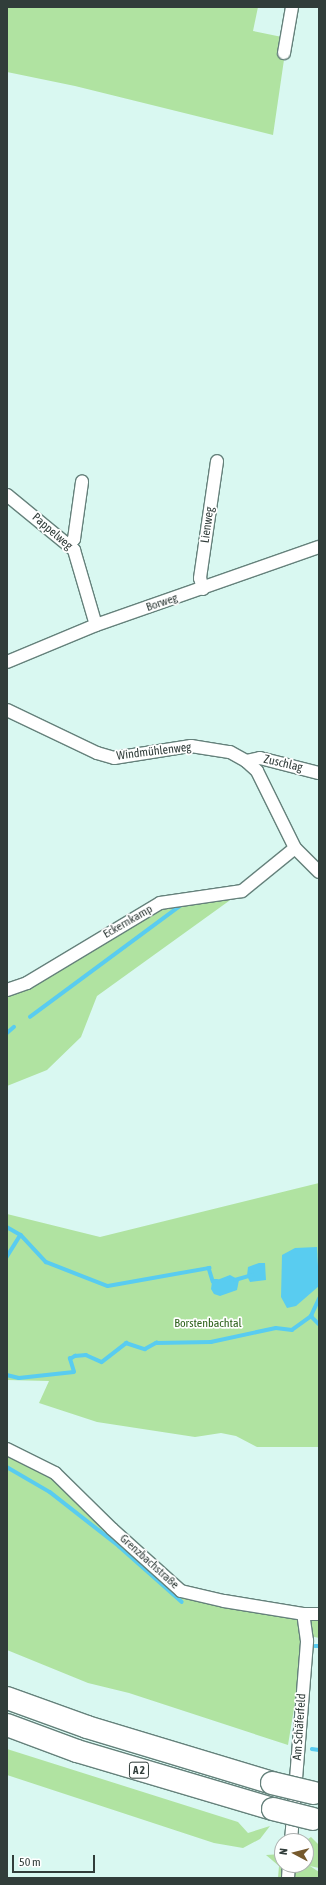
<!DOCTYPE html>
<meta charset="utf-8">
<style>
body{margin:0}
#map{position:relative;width:326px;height:1885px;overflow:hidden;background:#d9f8f1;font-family:"Asap Condensed",sans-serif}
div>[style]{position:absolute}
.green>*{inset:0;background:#b0e3a1}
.water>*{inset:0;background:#59ccf0}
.stream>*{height:3.5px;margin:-1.75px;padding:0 1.75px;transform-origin:1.75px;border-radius:1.75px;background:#59ccf0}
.roads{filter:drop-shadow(1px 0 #65817b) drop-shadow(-1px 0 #65817b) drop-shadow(0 1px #65817b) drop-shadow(0 -1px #65817b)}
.minor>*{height:12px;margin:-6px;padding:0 6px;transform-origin:6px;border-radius:6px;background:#fff}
.motorway>*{height:22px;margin:-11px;padding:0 11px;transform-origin:11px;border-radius:11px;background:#fff}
.bridges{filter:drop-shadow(1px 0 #65817b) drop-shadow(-1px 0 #65817b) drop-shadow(0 1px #65817b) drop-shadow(0 -1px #65817b)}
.motorway-bridge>*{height:22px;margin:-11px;padding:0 11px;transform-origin:11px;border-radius:11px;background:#fff}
span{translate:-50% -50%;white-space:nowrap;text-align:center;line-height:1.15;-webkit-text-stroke:3.5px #fff;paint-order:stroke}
.shield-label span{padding:1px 3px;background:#fff;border:1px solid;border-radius:3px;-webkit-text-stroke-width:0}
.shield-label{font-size:11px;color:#313d3a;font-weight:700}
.street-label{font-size:12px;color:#313d3a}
.park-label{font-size:12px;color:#2f631d}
.frame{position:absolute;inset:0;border:8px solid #313d3a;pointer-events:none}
.north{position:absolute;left:274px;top:1833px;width:40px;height:40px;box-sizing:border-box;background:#fff;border:1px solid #adb1b0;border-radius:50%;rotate:277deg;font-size:11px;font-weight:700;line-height:16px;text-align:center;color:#313d3a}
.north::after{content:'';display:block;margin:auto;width:14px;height:18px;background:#765a2d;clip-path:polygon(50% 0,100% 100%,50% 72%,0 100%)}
.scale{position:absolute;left:12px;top:1855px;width:83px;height:18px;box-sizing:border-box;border:2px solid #313d3a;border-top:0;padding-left:5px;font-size:12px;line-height:14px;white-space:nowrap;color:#313d3a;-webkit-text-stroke:3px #fff;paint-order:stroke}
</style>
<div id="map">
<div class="green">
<i style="clip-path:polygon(7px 7px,258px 7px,253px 31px,282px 37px,286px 46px,273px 135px,75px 86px,7px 72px)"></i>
<i style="clip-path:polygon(240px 893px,97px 996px,81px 1037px,47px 1070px,7px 1086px,7px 995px,164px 903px)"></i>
<i style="clip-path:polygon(319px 1183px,319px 1447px,257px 1447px,236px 1436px,221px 1433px,195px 1437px,97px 1422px,39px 1403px,49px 1381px,7px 1380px,7px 1214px,100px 1237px)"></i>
<i style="clip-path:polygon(7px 1453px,52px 1473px,170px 1578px,196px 1591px,319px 1611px,319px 1638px,306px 1635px,288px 1745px,129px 1693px,88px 1683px,7px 1650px)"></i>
<i style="clip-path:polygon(7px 1749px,238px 1822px,248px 1833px,270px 1826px,260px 1839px,243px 1848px,214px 1843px,7px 1775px)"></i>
<i style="clip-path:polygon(311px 1837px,319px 1845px,319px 1868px,310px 1866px,319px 1872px,319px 1878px,278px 1878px,279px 1866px,266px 1855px,282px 1854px,282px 1865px,306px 1865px,305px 1841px)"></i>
</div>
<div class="water">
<i style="clip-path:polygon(317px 1247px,319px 1286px,296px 1306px,287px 1308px,281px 1297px,282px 1255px,295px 1248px)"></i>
<i style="clip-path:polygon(259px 1263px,265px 1263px,266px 1280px,250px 1282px,247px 1276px,248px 1267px)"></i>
<i style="clip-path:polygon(230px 1275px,239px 1280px,237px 1290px,220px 1296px,214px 1294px,211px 1289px,212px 1282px)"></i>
</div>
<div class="stream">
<i style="left:30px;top:1017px;width:187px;rotate:-36.5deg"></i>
<i style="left:7px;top:1033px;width:9px;rotate:-41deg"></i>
<i style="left:7px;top:1227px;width:16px;rotate:30deg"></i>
<i style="left:21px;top:1235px;width:26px;rotate:122deg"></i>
<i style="left:21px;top:1235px;width:37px;rotate:47deg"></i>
<i style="left:46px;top:1262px;width:66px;rotate:21.2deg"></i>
<i style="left:108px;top:1286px;width:103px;rotate:-10.1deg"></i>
<i style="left:209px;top:1268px;width:14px;rotate:73deg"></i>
<i style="left:213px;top:1281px;width:4px"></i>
<i style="left:235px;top:1280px;width:18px;rotate:-16deg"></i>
<i style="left:311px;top:1316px;width:11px;rotate:45deg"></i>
<i style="left:7px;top:1375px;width:12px;rotate:14deg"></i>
<i style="left:19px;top:1378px;width:55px;rotate:-6.2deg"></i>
<i style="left:74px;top:1372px;width:14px;rotate:-107deg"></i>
<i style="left:70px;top:1359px;width:6px;rotate:-31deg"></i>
<i style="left:75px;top:1356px;width:11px;rotate:-5deg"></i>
<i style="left:86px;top:1355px;width:17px;rotate:24deg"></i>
<i style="left:102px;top:1362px;width:31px;rotate:-38deg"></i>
<i style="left:126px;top:1343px;width:20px;rotate:18deg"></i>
<i style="left:145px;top:1349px;width:13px;rotate:-29deg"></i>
<i style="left:156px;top:1343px;width:55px;rotate:-1deg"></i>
<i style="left:211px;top:1342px;width:66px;rotate:-12.2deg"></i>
<i style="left:276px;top:1328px;width:16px;rotate:7deg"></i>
<i style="left:292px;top:1330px;width:24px;rotate:-36deg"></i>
<i style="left:311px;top:1316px;width:19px;rotate:-65deg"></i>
<i style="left:7px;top:1467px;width:50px;rotate:30.2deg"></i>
<i style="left:50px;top:1492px;width:88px;rotate:38deg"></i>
<i style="left:119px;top:1546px;width:84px;rotate:41.6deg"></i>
<i style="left:315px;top:1646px;width:4px"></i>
<i style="left:312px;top:1749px;width:7px;rotate:8deg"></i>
</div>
<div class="roads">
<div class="minor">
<i style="left:284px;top:53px;width:47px;rotate:-80.1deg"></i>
<i style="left:7px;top:495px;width:87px;rotate:39.4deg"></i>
<i style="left:74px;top:550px;width:78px;rotate:73.7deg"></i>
<i style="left:69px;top:545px;width:8px;rotate:-50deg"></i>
<i style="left:74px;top:539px;width:58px;rotate:-82deg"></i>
<i style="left:203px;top:589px;width:11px;rotate:-105deg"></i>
<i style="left:200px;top:578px;width:118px;rotate:-81.7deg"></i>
<i style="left:7px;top:662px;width:96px;rotate:-22.6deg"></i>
<i style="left:96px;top:625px;width:236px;rotate:-19.3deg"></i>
<i style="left:7px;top:710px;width:100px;rotate:25.5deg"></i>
<i style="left:97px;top:753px;width:18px;rotate:16deg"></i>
<i style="left:114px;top:758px;width:78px;rotate:-8.9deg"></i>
<i style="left:191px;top:746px;width:39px;rotate:9deg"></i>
<i style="left:230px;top:752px;width:18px;rotate:29deg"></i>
<i style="left:246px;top:761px;width:15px;rotate:42deg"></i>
<i style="left:257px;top:771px;width:86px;rotate:63.7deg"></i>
<i style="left:295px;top:848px;width:34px;rotate:45deg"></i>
<i style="left:246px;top:761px;width:14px;rotate:-12deg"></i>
<i style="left:260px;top:758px;width:61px;rotate:14.3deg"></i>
<i style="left:7px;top:990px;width:21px;rotate:-19deg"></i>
<i style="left:27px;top:983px;width:155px;rotate:-31deg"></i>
<i style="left:160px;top:903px;width:83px;rotate:-8.3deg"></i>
<i style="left:242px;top:891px;width:68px;rotate:-39.1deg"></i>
<i style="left:7px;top:1449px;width:54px;rotate:26.6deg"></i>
<i style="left:55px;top:1473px;width:80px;rotate:44.5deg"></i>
<i style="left:112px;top:1529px;width:93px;rotate:41.9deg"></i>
<i style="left:181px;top:1591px;width:44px;rotate:13.1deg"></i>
<i style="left:224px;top:1601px;width:80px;rotate:9.3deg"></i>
<i style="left:303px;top:1614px;width:16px"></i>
<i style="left:291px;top:1841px;width:201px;rotate:-85.4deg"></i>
<i style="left:307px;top:1641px;width:27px;rotate:-98deg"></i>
<i style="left:288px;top:1878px;width:13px;rotate:-86deg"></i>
</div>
<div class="motorway">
<i style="left:7px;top:1698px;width:85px;rotate:19.9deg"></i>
<i style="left:87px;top:1727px;width:193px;rotate:16.8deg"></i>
<i style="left:7px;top:1725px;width:75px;rotate:20.4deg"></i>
<i style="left:77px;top:1751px;width:204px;rotate:16.5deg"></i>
</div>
</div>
<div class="bridges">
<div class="motorway-bridge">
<i style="left:272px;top:1783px;width:43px;rotate:13.4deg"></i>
<i style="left:273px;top:1809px;width:41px;rotate:14deg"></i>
</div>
</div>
<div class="shield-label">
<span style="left:139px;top:1770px">A 2</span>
</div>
<div class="street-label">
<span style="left:208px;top:525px;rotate:-82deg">Lienweg</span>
<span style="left:52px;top:532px;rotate:41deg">Pappelweg</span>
<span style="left:162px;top:603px;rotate:-19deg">Borweg</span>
<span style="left:154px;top:752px;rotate:-7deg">Windmühlenweg</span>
<span style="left:283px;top:764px;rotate:13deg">Zuschlag</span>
<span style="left:128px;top:922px;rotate:-30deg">Eckernkamp</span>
<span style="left:149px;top:1562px;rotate:42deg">Grenzbachstraße</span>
<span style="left:300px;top:1727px;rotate:-86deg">Am Schäferfeld</span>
</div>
<div class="park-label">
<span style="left:208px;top:1324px">Borstenbachtal</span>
</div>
<div class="frame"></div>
<div class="north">N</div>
<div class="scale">50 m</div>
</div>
